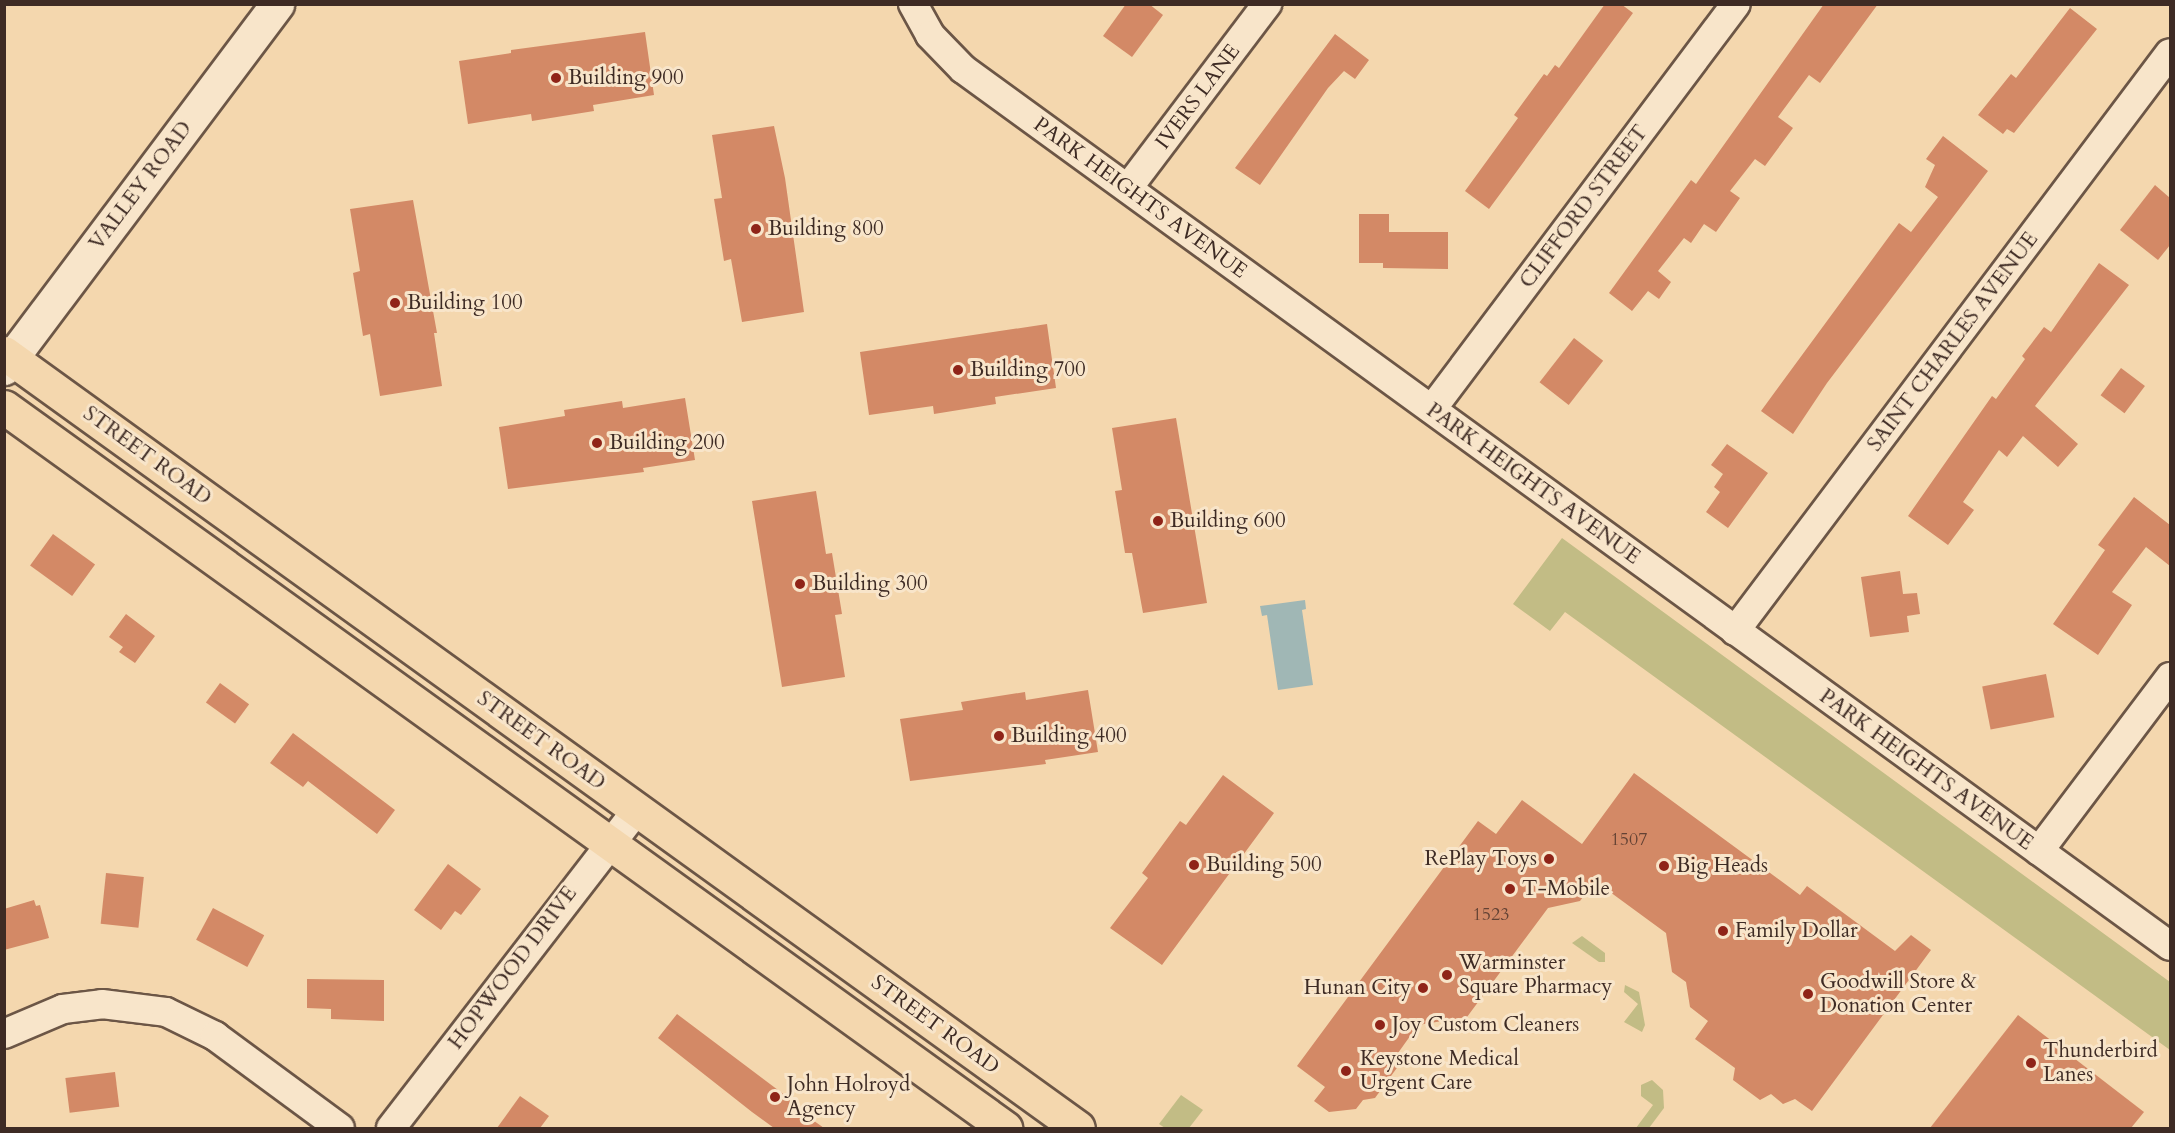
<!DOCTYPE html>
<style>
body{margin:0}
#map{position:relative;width:2175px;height:1133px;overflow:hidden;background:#f4d7ae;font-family:Cardo,serif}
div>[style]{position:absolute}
.green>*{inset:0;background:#c2bc85}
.water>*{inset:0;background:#a0b7b5}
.building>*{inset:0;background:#d38966;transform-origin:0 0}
.roads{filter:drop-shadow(2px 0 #6c5646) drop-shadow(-2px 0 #6c5646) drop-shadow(0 2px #6c5646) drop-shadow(0 -2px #6c5646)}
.minor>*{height:28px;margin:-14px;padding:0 14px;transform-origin:14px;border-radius:14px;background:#f8e5ca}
.tertiary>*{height:33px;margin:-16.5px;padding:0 16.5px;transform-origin:16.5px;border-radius:16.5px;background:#f8e5ca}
.primary>*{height:33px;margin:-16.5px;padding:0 16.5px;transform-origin:16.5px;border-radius:16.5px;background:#f4d7ae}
.dots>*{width:16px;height:16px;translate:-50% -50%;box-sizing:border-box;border:3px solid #f8e5ca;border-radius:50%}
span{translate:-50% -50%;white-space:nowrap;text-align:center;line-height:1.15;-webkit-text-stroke:6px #f8e5ca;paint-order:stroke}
.number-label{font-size:18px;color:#634234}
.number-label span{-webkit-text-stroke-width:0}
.poi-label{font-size:21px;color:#3e2b24}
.left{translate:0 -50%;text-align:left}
.right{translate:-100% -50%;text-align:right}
.street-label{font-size:21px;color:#3e2b24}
.frame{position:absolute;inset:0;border:6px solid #3e2b24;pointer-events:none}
</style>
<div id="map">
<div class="green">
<i style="clip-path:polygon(1562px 538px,2170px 982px,2170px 1050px,1565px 612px,1550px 631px,1513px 604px)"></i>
<i style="clip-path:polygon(1582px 936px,1605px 953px,1605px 962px,1599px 962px,1572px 943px)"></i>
<i style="clip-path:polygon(1625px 985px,1639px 992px,1645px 1025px,1642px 1032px,1624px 1022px,1638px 1004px,1624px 992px)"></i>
<i style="clip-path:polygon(1652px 1080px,1663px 1090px,1664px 1108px,1649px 1128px,1636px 1128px,1653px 1105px,1641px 1096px,1641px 1085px)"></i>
<i style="clip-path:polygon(1181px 1095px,1203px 1110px,1189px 1128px,1165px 1128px,1159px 1124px)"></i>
</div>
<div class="water">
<i style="clip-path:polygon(1305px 600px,1306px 609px,1302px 610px,1313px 685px,1278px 690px,1267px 615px,1262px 616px,1260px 606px)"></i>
</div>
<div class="building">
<i style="clip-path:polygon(1126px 4px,1149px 4px,1163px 15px,1132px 57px,1103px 36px)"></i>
<i style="clip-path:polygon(1605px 4px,1621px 4px,1633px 13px,1489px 209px,1465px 191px,1518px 118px,1514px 115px,1544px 74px,1547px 76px,1555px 65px,1559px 68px)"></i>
<i style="clip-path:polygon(1824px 4px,1878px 4px,1820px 83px,1809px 75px,1778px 117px,1793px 128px,1765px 166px,1755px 159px,1730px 191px,1740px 198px,1716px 232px,1704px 224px,1691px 243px,1684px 238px,1658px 271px,1671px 282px,1659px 299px,1648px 291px,1632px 311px,1609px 293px,1691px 180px,1696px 184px)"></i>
<i style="clip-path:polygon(2070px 8px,2097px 29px,2014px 133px,2007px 129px,2003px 134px,1978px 115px,2011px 74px,2016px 78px)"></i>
<i style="clip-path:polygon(645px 32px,654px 95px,593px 105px,594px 111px,532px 121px,531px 114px,468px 124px,459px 61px,511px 53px,511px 50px)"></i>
<i style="clip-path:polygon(1335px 34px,1369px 60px,1355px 79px,1344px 71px,1328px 88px,1260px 185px,1235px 168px)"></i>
<i style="clip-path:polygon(774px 126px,785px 178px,804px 312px,742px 322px,731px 259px,724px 261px,714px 199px,722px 198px,712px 135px)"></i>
<i style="clip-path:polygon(1943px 136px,1988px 171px,1827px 383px,1793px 434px,1761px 411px,1899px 223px,1911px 232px,1938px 197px,1925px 187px,1935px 165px,1926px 159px)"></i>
<i style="clip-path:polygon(2155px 185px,2170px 198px,2170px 245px,2158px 260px,2120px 230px)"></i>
<i style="clip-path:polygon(413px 200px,437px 333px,434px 333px,442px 386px,380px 396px,370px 334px,363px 336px,353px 273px,360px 271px,350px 209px)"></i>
<i style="clip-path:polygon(1359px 214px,1389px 214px,1389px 232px,1448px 232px,1448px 269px,1383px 268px,1383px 263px,1359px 263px)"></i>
<i style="clip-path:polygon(2099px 263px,2129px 285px,2035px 406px,2078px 444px,2058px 467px,2023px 436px,2007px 457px,1999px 450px,1963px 502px,1974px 510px,1948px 545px,1908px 516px,1992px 396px,1996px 399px,2025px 359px,2022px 356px,2044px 327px,2051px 332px)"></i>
<i style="clip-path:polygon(1047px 324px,1056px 388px,995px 397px,996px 404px,934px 414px,933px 406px,869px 415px,860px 352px)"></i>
<i style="left:1574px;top:338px;width:37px;height:56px;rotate:38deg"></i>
<i style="left:2121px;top:368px;width:30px;height:34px;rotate:37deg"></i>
<i style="clip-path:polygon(685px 398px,695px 460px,643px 468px,644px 472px,508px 489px,499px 427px,565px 416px,564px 410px,622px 401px,623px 408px)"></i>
<i style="clip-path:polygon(1176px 418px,1207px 603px,1143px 613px,1132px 553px,1125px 553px,1115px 491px,1122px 490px,1112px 428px)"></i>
<i style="clip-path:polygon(1727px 444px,1768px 473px,1728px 528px,1706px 512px,1720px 492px,1714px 487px,1723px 474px,1711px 465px)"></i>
<i style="clip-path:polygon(816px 491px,826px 554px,832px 553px,842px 614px,835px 615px,845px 677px,782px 687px,752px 501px)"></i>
<i style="clip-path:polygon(2134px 497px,2170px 525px,2170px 566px,2146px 547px,2112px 592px,2132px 605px,2098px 655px,2053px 624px,2105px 550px,2098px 545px)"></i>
<i style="left:53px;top:534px;width:52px;height:39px;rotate:36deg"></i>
<i style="clip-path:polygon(1900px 571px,1903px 594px,1917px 593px,1920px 614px,1907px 616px,1909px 632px,1870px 637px,1861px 577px)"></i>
<i style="clip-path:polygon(126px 614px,155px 636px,135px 663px,119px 652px,123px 647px,109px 637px)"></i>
<i style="left:2046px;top:674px;width:44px;height:65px;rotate:79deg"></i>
<i style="left:220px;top:683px;width:36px;height:24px;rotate:36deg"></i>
<i style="clip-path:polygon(1088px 690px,1098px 752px,1045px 760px,1046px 764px,910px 781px,900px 719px,963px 710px,961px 702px,1025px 692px,1026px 700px)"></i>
<i style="clip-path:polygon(293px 733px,395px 810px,377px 834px,308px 781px,303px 787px,270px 763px)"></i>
<i style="clip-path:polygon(1634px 773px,1800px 895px,1807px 886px,1895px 951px,1911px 935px,1931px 950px,1812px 1111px,1795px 1099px,1783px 1104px,1771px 1094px,1760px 1100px,1733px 1080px,1735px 1068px,1695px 1039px,1708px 1021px,1690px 1007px,1686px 982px,1672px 972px,1666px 933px,1595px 881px,1580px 901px,1548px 908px,1467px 1017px,1418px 1025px,1398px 1053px,1399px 1065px,1375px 1098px,1363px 1100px,1356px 1109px,1329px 1112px,1314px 1101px,1325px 1087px,1297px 1066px,1478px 821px,1496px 834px,1522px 800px,1582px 844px)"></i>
<i style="clip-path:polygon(1223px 775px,1274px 813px,1162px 965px,1110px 928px,1148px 878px,1142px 873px,1180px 821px,1186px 825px)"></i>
<i style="clip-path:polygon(448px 864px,481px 889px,461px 915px,455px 911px,441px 930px,414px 910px)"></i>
<i style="left:106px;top:873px;width:38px;height:51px;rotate:6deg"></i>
<i style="clip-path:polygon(34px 900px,36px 906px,40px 905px,49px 938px,4px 950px,4px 909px)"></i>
<i style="left:213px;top:908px;width:58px;height:36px;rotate:28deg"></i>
<i style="clip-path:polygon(307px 979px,384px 980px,384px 1021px,331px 1019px,331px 1009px,307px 1008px)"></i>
<i style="clip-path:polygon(677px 1014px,802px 1108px,800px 1111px,824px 1128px,774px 1128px,752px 1112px,658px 1038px)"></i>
<i style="clip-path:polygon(2018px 1015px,2144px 1112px,2131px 1128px,1930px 1128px)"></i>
<i style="left:115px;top:1072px;width:35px;height:50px;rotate:83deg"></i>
<i style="clip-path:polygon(520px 1096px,549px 1116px,540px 1128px,497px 1128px)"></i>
</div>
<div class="roads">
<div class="minor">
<i style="left:913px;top:4px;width:35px;rotate:61deg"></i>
<i style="left:930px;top:35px;width:47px;rotate:45.9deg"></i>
<i style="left:963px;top:69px;width:1492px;rotate:36deg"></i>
<i style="left:1128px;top:188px;width:231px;rotate:-52.9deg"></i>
<i style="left:1432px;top:409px;width:506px;rotate:-53.11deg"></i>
<i style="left:1735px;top:631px;width:723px;rotate:-53.04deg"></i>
<i style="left:2039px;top:851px;width:218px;rotate:-53deg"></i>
<i style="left:4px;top:1034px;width:64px;rotate:-23deg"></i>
<i style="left:63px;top:1009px;width:39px;rotate:-7deg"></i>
<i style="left:102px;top:1004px;width:64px;rotate:7.1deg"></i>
<i style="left:166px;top:1012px;width:55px;rotate:26.1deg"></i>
<i style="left:215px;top:1036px;width:155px;rotate:36.4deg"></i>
<i style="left:391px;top:1128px;width:402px;rotate:-52.3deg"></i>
</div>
<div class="tertiary">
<i style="left:4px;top:368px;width:455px;rotate:-53.1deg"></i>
</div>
<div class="primary">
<i style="left:4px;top:353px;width:1324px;rotate:35.81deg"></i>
<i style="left:4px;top:407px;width:1234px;rotate:35.76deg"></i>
</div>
</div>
<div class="dots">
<i style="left:556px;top:78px;background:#8f2418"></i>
<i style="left:756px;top:229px;background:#8f2418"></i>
<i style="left:395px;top:303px;background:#8f2418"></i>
<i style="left:958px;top:370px;background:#8f2418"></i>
<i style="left:597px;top:443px;background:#8f2418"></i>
<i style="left:1158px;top:521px;background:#8f2418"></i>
<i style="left:800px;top:584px;background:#8f2418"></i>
<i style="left:999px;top:736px;background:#8f2418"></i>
<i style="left:1549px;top:859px;background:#8f2418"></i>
<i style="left:1194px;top:865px;background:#8f2418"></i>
<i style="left:1664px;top:866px;background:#8f2418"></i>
<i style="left:1510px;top:889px;background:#8f2418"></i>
<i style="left:1723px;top:931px;background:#8f2418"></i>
<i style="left:1447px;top:975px;background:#8f2418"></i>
<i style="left:1423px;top:988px;background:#8f2418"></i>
<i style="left:1808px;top:994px;background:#8f2418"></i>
<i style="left:1380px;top:1025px;background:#8f2418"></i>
<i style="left:2031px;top:1063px;background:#8f2418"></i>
<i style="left:1346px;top:1071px;background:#8f2418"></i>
<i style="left:775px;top:1097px;background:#8f2418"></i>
</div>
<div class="number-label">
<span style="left:1629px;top:840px">1507</span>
<span style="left:1491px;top:915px">1523</span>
</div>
<div class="poi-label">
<span class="left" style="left:568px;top:78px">Building 900</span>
<span class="left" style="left:768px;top:229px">Building 800</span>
<span class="left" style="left:407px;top:303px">Building 100</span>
<span class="left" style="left:970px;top:370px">Building 700</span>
<span class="left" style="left:609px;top:443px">Building 200</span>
<span class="left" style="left:1170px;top:521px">Building 600</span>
<span class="left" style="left:812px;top:584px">Building 300</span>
<span class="left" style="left:1011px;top:736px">Building 400</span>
<span class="right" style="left:1537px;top:859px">RePlay Toys</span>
<span class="left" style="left:1206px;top:865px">Building 500</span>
<span class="left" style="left:1676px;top:866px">Big Heads</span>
<span class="left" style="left:1522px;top:889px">T-Mobile</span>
<span class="left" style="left:1735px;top:931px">Family Dollar</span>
<span class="left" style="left:1459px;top:975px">Warminster<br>Square Pharmacy</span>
<span class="left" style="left:1820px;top:994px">Goodwill Store &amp;<br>Donation Center</span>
<span class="right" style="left:1411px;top:988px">Hunan City</span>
<span class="left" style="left:1392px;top:1025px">Joy Custom Cleaners</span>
<span class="left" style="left:2043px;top:1063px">Thunderbird<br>Lanes</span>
<span class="left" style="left:1360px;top:1071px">Keystone Medical<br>Urgent Care</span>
<span class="left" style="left:787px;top:1097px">John Holroyd<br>Agency</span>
</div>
<div class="street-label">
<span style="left:1198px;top:97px;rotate:-53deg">IVERS LANE</span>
<span style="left:141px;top:186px;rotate:-53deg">VALLEY ROAD</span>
<span style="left:1140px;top:198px;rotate:36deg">PARK HEIGHTS AVENUE</span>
<span style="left:1584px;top:207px;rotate:-53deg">CLIFFORD STREET</span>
<span style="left:1953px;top:342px;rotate:-53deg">SAINT CHARLES AVENUE</span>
<span style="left:147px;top:456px;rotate:36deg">STREET ROAD</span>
<span style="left:1533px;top:484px;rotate:36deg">PARK HEIGHTS AVENUE</span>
<span style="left:541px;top:741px;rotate:36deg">STREET ROAD</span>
<span style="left:1926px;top:770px;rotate:36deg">PARK HEIGHTS AVENUE</span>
<span style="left:513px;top:968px;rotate:-53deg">HOPWOOD DRIVE</span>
<span style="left:935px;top:1025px;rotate:36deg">STREET ROAD</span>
</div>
<div class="frame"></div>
</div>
